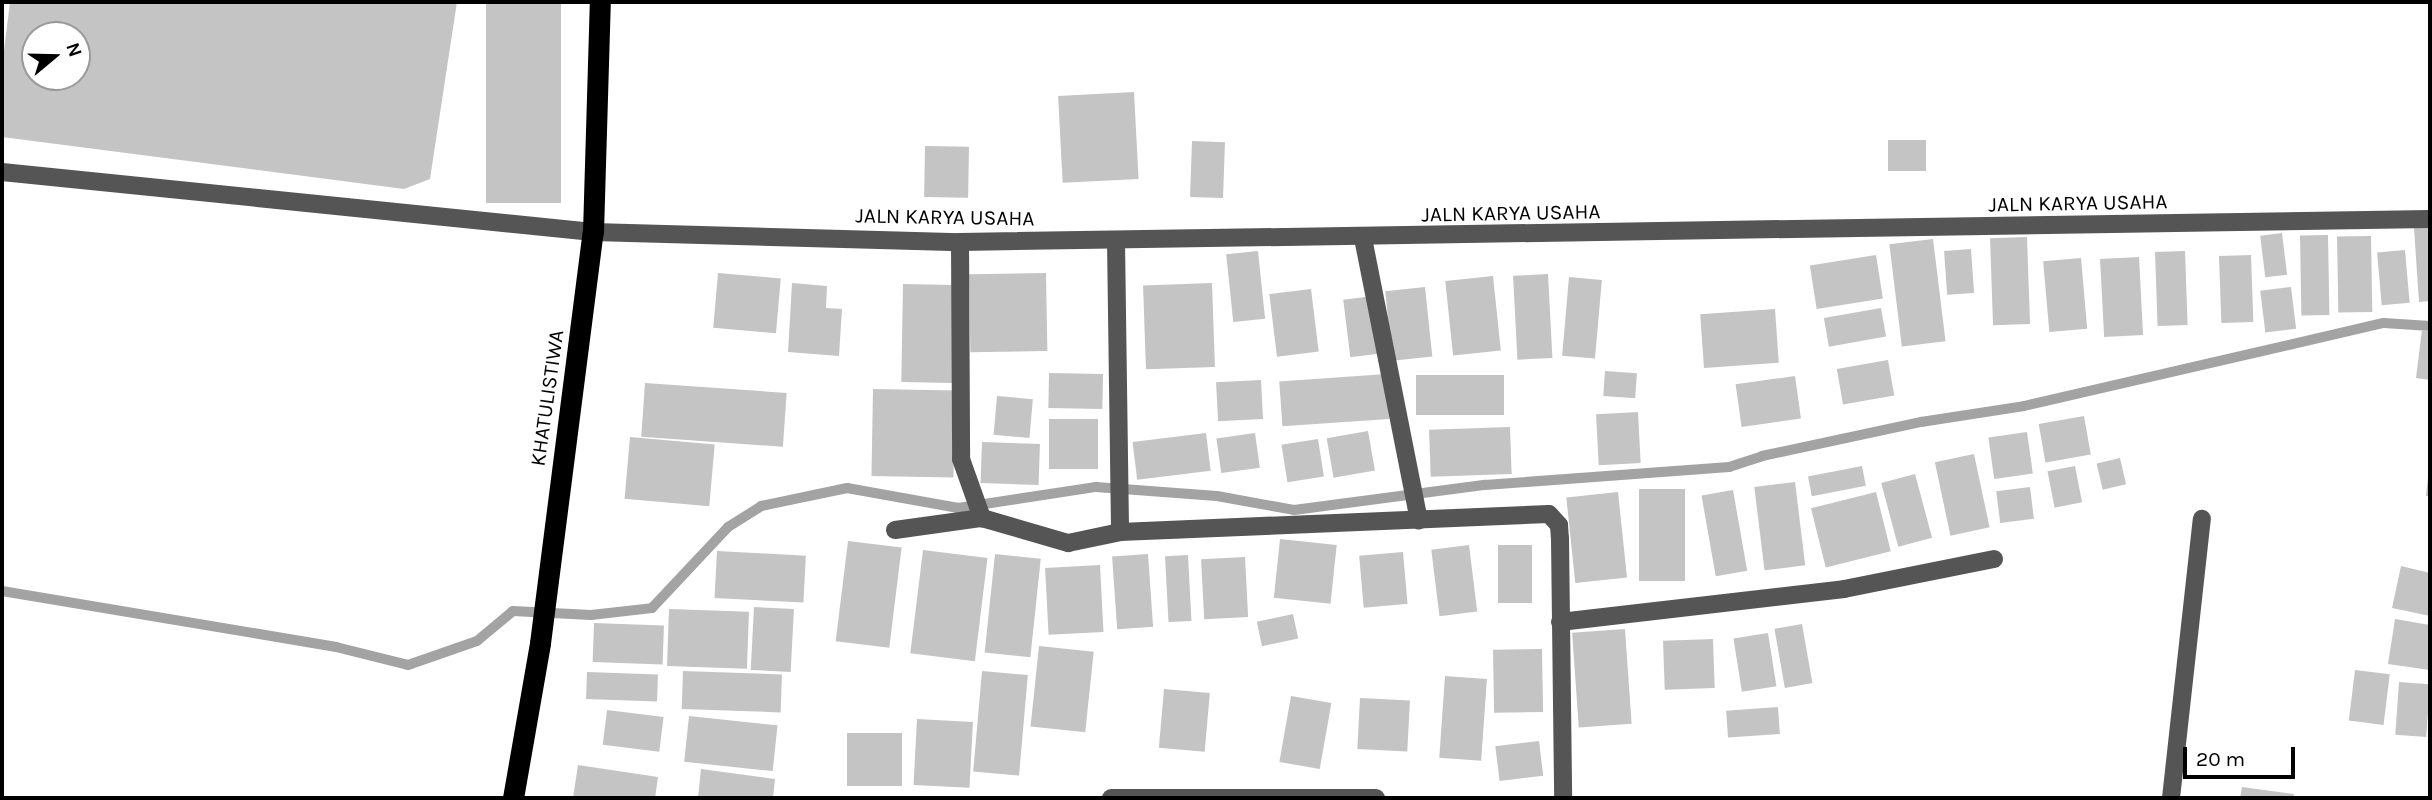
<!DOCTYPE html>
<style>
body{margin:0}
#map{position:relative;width:2432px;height:800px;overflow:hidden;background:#fff;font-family:Karla,sans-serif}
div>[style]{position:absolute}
.stream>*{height:10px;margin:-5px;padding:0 5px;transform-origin:5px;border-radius:5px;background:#a3a3a3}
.building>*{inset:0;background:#c4c4c4;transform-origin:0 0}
.minor>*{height:18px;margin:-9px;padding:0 9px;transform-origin:9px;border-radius:9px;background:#555}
.highway>*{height:21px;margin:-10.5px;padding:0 10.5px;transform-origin:10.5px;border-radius:10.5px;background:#000}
span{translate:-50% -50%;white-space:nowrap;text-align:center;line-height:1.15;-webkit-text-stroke:5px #fff;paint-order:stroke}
.street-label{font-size:21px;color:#000}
.frame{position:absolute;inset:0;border:4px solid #000;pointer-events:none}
.north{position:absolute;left:21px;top:21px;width:70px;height:70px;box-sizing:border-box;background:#fff;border:2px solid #999;border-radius:50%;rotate:71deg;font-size:19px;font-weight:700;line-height:28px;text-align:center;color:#000}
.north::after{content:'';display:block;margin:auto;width:24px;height:32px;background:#000;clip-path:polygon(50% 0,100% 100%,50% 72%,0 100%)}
.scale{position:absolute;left:2183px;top:747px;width:112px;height:32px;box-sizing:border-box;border:4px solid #000;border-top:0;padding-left:9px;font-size:21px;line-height:24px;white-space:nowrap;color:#000;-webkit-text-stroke:5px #fff;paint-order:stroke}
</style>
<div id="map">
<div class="stream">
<i style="left:2px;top:591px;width:339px;rotate:9.5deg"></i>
<i style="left:336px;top:647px;width:74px;rotate:14deg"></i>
<i style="left:408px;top:665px;width:73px;rotate:-19.2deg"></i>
<i style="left:477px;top:641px;width:47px;rotate:-39.8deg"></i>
<i style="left:513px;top:611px;width:78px;rotate:2.9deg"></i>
<i style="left:591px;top:615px;width:61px;rotate:-6.5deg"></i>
<i style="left:652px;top:608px;width:111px;rotate:-46.8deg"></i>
<i style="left:728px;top:527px;width:39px;rotate:-32deg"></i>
<i style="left:761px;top:506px;width:88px;rotate:-11.8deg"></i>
<i style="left:847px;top:488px;width:113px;rotate:10.2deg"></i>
<i style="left:958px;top:508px;width:140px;rotate:-8.7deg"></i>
<i style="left:1096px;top:487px;width:121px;rotate:4.3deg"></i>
<i style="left:1217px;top:496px;width:78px;rotate:10.3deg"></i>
<i style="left:1294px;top:510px;width:193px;rotate:-7.5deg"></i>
<i style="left:1485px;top:485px;width:245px;rotate:-4.2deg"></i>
<i style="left:1729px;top:467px;width:35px;rotate:-18deg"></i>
<i style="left:1762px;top:456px;width:163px;rotate:-12.1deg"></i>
<i style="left:1921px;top:422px;width:104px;rotate:-8.8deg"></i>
<i style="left:2024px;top:406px;width:369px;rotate:-13deg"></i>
<i style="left:2384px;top:323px;width:46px;rotate:3.7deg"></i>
</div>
<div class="building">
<i style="clip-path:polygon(evenodd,10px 2px,457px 2px,430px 179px,404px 189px,2px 137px,2px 67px,10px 2px,35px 35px,77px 35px,77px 77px,35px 77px,35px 35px)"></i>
<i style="left:486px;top:2px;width:75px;height:201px"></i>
<i style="left:1134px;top:92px;width:87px;height:76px;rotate:87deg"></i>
<i style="left:1888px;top:140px;width:38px;height:31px"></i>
<i style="left:1192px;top:141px;width:33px;height:56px;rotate:2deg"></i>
<i style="left:925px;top:146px;width:44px;height:51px;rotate:1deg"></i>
<i style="clip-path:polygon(2430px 227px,2430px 301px,2419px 302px,2414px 228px)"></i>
<i style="left:2282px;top:233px;width:42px;height:22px;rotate:83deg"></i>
<i style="left:2328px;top:235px;width:80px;height:28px;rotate:89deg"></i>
<i style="left:2371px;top:236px;width:76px;height:34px;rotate:89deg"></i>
<i style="left:2027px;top:237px;width:87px;height:37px;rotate:88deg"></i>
<i style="left:1933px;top:239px;width:103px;height:44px;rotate:83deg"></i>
<i style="left:1971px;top:249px;width:44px;height:27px;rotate:86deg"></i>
<i style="left:2405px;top:250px;width:53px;height:28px;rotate:85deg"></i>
<i style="left:1258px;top:251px;width:68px;height:32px;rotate:84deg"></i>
<i style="left:2185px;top:251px;width:74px;height:30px;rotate:88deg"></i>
<i style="left:1876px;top:255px;width:44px;height:67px;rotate:81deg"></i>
<i style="left:2251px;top:255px;width:67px;height:32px;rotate:88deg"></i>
<i style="left:2139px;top:257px;width:78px;height:39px;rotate:87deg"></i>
<i style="left:2081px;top:258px;width:71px;height:38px;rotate:85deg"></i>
<i style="left:718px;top:273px;width:63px;height:55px;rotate:5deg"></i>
<i style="left:1046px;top:273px;width:78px;height:77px;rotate:89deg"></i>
<i style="left:1548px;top:274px;width:84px;height:35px;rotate:87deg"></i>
<i style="left:1493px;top:276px;width:75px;height:48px;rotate:84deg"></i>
<i style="left:1569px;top:277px;width:33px;height:79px;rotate:5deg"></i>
<i style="clip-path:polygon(792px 283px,827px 286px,826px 308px,842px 309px,839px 356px,788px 352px)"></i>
<i style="left:1212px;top:283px;width:84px;height:69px;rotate:88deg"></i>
<i style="left:903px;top:284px;width:51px;height:98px;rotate:1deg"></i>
<i style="left:1425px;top:287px;width:70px;height:40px;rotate:84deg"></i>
<i style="left:2291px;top:287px;width:42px;height:31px;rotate:83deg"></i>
<i style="left:1311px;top:289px;width:63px;height:42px;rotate:83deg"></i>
<i style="left:1373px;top:296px;width:58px;height:30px;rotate:83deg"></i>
<i style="left:1881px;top:308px;width:29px;height:58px;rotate:80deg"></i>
<i style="left:1775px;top:309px;width:54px;height:75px;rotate:86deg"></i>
<i style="clip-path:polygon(2422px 330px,2430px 331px,2430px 380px,2416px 378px)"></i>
<i style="left:1888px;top:360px;width:36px;height:52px;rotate:80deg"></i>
<i style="left:1605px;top:371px;width:32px;height:25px;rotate:4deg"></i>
<i style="left:1049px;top:373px;width:54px;height:35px;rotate:1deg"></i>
<i style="left:1386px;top:374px;width:45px;height:107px;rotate:86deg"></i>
<i style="left:1504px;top:375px;width:40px;height:88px;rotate:90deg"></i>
<i style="left:1795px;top:376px;width:43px;height:60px;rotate:82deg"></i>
<i style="left:1261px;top:380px;width:39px;height:45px;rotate:87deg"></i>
<i style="left:645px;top:383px;width:142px;height:54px;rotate:4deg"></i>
<i style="left:873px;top:389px;width:82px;height:87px;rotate:1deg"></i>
<i style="left:997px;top:396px;width:36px;height:39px;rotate:5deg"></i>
<i style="left:1638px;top:412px;width:51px;height:42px;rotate:87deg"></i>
<i style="left:2084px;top:416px;width:39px;height:46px;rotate:80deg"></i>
<i style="left:1098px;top:419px;width:50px;height:49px;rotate:90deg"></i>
<i style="left:1510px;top:427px;width:47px;height:81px;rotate:88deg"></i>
<i style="left:1368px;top:431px;width:40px;height:42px;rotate:80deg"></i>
<i style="left:2027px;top:432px;width:42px;height:39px;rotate:82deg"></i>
<i style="left:1206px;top:433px;width:38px;height:74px;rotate:83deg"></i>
<i style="left:1255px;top:433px;width:35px;height:39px;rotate:82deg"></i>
<i style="left:630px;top:437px;width:85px;height:62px;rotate:5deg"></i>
<i style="left:1318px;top:439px;width:38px;height:37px;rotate:81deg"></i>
<i style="left:982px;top:442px;width:58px;height:41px;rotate:2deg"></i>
<i style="left:1974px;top:454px;width:75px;height:40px;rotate:78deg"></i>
<i style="left:2120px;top:458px;width:27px;height:24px;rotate:77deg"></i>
<i style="left:1862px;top:466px;width:20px;height:55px;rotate:79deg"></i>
<i style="left:2075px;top:466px;width:37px;height:28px;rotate:79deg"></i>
<i style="left:1915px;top:474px;width:66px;height:35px;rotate:75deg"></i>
<i style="clip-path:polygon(2428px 476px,2430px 476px,2430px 496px,2426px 496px)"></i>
<i style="left:1795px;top:482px;width:84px;height:41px;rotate:83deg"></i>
<i style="left:2030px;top:487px;width:32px;height:34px;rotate:83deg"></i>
<i style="left:1639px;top:489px;width:46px;height:92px"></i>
<i style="left:1733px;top:490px;width:82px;height:32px;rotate:80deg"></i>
<i style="left:1618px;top:492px;width:86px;height:52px;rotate:84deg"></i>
<i style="left:1876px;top:492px;width:61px;height:67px;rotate:76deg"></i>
<i style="left:1280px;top:539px;width:57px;height:59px;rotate:6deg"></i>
<i style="left:848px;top:541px;width:54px;height:101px;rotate:7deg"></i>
<i style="left:1469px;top:545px;width:67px;height:38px;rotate:83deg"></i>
<i style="left:1498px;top:545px;width:34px;height:58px"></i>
<i style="left:923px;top:550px;width:65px;height:104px;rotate:7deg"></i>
<i style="left:717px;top:551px;width:89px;height:47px;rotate:3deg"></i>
<i style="left:1403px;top:552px;width:52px;height:44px;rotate:85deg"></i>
<i style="left:995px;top:554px;width:46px;height:99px;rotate:6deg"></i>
<i style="left:1148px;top:554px;width:73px;height:36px;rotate:86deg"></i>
<i style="left:1188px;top:555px;width:66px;height:23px;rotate:87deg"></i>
<i style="left:1245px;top:557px;width:60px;height:44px;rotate:87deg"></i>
<i style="left:1100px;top:565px;width:67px;height:55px;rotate:87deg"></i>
<i style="clip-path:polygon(2401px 566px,2430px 573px,2430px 616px,2392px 608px)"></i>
<i style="left:754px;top:607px;width:40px;height:63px;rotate:3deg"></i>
<i style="left:669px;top:609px;width:80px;height:57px;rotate:2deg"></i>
<i style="left:1293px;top:614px;width:25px;height:37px;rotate:78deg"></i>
<i style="clip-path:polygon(2395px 619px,2430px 625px,2430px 670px,2388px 664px)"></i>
<i style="left:594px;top:623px;width:70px;height:39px;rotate:2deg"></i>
<i style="left:1802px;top:624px;width:60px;height:28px;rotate:80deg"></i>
<i style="left:1625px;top:629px;width:95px;height:53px;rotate:86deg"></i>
<i style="left:1768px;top:633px;width:54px;height:35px;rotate:81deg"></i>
<i style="left:1713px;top:639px;width:49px;height:50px;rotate:88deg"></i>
<i style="left:1039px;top:646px;width:55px;height:81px;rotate:6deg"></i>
<i style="left:1542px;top:649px;width:63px;height:49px;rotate:89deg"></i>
<i style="left:2355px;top:670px;width:35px;height:51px;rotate:7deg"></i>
<i style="left:683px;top:671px;width:99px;height:38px;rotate:2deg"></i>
<i style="left:982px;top:671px;width:46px;height:101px;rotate:5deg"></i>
<i style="left:587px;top:672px;width:71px;height:27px;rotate:2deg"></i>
<i style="left:1445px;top:676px;width:42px;height:82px;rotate:4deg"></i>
<i style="left:2399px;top:682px;width:31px;height:53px;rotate:4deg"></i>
<i style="left:1164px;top:689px;width:46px;height:59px;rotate:5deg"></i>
<i style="left:1291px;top:696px;width:41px;height:67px;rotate:10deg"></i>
<i style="left:1360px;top:698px;width:50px;height:51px;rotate:3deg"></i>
<i style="left:1778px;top:707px;width:27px;height:52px;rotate:86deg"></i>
<i style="left:607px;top:710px;width:57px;height:35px;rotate:7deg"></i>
<i style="left:689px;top:716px;width:89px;height:46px;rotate:6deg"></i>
<i style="left:917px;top:719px;width:56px;height:66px;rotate:3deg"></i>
<i style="left:847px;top:733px;width:55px;height:53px"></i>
<i style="left:1539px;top:741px;width:35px;height:44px;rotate:83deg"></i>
<i style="clip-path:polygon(578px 765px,658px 777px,655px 798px,573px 798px)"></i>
<i style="clip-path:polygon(701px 769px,775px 779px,773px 798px,698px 798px)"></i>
<i style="clip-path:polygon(2242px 787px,2294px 794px,2293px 798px,2240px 798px)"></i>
</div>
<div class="minor">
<i style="left:2px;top:172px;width:594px;rotate:5.8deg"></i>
<i style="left:593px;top:232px;width:367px;rotate:1.6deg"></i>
<i style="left:960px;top:242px;width:1470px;rotate:-0.9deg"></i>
<i style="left:1363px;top:238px;width:288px;rotate:78.8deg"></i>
<i style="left:1116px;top:241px;width:291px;rotate:89.2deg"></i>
<i style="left:960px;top:242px;width:217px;rotate:89.7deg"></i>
<i style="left:961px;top:459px;width:63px;rotate:70.4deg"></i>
<i style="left:895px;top:530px;width:88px;rotate:-7.9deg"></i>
<i style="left:982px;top:518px;width:90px;rotate:16.2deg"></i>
<i style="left:1068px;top:543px;width:53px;rotate:-11.9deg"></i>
<i style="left:1120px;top:532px;width:429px;rotate:-2.4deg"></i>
<i style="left:1549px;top:514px;width:15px;rotate:48deg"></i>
<i style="left:1559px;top:525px;width:14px;rotate:86deg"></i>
<i style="left:1560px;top:539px;width:259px;rotate:89.3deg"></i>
<i style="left:1560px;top:622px;width:286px;rotate:-6.6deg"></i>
<i style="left:1844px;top:589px;width:153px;rotate:-11.3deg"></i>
<i style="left:1111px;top:798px;width:265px"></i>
<i style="left:2171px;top:798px;width:281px;rotate:-83.7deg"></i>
</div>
<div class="highway">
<i style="left:513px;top:798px;width:157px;rotate:-80.1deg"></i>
<i style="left:540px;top:643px;width:414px;rotate:-82.7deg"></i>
<i style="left:593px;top:232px;width:230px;rotate:-88.3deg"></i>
</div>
<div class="street-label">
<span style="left:2078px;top:203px;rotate:-1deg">JALN KARYA USAHA</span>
<span style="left:1511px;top:213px;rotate:-1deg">JALN KARYA USAHA</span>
<span style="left:945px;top:217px;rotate:1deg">JALN KARYA USAHA</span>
<span style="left:547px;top:398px;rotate:-82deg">KHATULISTIWA</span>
</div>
<div class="frame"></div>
<div class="north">N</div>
<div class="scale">20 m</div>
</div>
